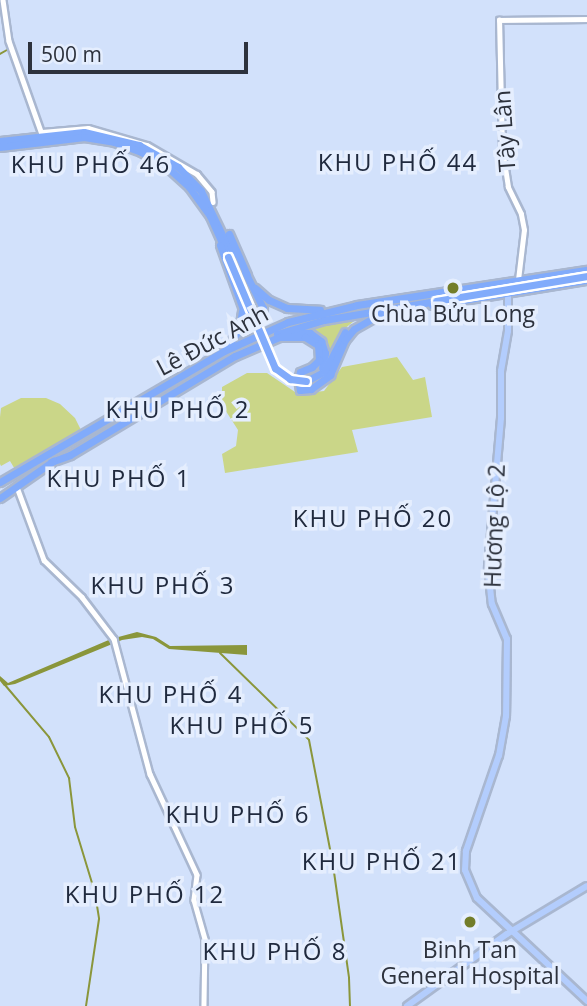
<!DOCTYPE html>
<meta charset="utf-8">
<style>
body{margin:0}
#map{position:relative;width:587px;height:1006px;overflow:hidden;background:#d2e1fb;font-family:"Open Sans",sans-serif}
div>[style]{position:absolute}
.green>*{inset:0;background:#cad688}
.water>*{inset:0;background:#8a963b}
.stream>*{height:2px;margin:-1px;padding:0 1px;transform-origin:1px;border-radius:1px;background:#8a963b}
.roads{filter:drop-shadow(2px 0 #a9b7d0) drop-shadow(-2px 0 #a9b7d0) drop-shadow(0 2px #a9b7d0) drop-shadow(0 -2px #a9b7d0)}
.minor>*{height:4.5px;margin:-2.25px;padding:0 2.25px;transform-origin:2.25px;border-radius:2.25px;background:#fff}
.major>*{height:6px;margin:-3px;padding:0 3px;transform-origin:3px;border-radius:3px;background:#b3cdfd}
.highway>*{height:7px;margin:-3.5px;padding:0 3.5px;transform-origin:3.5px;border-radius:3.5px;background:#81abfb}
.bridges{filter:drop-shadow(2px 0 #fff) drop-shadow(-2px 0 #fff) drop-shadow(0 2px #fff) drop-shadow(0 -2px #fff)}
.highway-bridge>*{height:7px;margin:-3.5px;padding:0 3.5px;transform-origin:3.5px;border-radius:3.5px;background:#81abfb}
.dots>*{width:19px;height:19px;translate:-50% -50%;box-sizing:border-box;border:4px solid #e5eefe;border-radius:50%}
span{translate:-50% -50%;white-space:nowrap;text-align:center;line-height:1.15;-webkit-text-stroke:7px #e5eefe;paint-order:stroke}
.street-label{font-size:23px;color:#2d323d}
.poi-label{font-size:23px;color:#2d323d}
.neighbourhood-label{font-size:24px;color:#202a3e;letter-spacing:2px}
.scale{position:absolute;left:28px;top:42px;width:220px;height:32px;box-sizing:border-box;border:4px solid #2d323d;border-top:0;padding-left:9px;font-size:21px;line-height:24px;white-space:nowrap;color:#2d323d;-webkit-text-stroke:5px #e5eefe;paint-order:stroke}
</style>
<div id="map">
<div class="green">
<i style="clip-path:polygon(359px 317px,343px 330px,327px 362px,305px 330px)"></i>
<i style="clip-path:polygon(397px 357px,413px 380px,425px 377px,432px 417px,352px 430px,358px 452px,225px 473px,222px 454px,236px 446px,238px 430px,222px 405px,222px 387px,247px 373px,267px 373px,298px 394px,324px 391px,342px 367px)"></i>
<i style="clip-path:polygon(21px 398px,46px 398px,60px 404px,75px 418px,82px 432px,16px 471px,10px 461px,1px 466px,0 464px,0 417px,1px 408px)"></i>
</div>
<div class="water">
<i style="clip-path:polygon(137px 632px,156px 637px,170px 646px,247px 645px,247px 655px,169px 649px,153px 639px,142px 637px,122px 640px,15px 684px,4px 686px,0 681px,0 676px,8px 683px,111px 639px)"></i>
</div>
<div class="stream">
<i style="left:0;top:54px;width:8px;rotate:-30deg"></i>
<i style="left:220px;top:653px;width:124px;rotate:44.3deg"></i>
<i style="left:309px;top:740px;width:127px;rotate:79.1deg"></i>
<i style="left:333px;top:865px;width:114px;rotate:81.9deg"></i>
<i style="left:349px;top:978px;width:28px;rotate:88deg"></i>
<i style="left:5px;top:685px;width:68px;rotate:49.8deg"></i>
<i style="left:49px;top:737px;width:46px;rotate:64deg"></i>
<i style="left:69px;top:778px;width:49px;rotate:83deg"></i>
<i style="left:75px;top:827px;width:69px;rotate:73.1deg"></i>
<i style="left:95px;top:893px;width:26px;rotate:81deg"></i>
<i style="left:99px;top:919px;width:88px;rotate:98.5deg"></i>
</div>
<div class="roads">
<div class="minor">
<i style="left:3px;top:0;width:41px;rotate:81.7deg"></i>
<i style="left:9px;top:41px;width:99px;rotate:70.5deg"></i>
<i style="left:42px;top:132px;width:46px;rotate:-5deg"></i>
<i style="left:88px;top:128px;width:61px;rotate:16.1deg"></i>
<i style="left:147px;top:145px;width:58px;rotate:30.1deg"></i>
<i style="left:197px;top:174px;width:23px;rotate:50deg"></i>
<i style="left:212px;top:192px;width:10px;rotate:84deg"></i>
<i style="left:518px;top:280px;width:50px;rotate:-83.2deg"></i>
<i style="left:524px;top:230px;width:16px;rotate:-101deg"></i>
<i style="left:521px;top:214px;width:30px;rotate:-116deg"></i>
<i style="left:508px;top:187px;width:37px;rotate:-99deg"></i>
<i style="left:502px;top:150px;width:130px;rotate:-91.3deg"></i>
<i style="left:499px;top:20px;width:88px;rotate:-0.7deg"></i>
<i style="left:17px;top:487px;width:78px;rotate:69.7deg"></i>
<i style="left:44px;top:560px;width:53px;rotate:44.2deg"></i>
<i style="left:82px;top:597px;width:53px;rotate:52.7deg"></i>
<i style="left:114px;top:639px;width:140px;rotate:75.1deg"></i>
<i style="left:150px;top:774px;width:111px;rotate:65deg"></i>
<i style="left:197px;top:875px;width:25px;rotate:97deg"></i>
<i style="left:194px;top:900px;width:41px;rotate:74.2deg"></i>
<i style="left:205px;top:939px;width:67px;rotate:90.9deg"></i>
</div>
<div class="major">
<i style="left:508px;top:294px;width:37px;rotate:90deg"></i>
<i style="left:508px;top:331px;width:41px;rotate:99.9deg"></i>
<i style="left:501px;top:371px;width:47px;rotate:90deg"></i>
<i style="left:501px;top:418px;width:151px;rotate:95deg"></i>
<i style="left:488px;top:568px;width:36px;rotate:84deg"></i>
<i style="left:492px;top:604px;width:38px;rotate:67deg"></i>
<i style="left:507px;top:639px;width:77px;rotate:90.7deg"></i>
<i style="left:506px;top:716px;width:40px;rotate:100deg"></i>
<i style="left:499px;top:755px;width:102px;rotate:109deg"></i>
<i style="left:466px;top:851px;width:19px;rotate:93deg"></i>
<i style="left:465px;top:870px;width:30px;rotate:67deg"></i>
<i style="left:477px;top:898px;width:151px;rotate:43.1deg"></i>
<i style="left:407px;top:1006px;width:123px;rotate:-35.8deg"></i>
<i style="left:507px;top:934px;width:93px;rotate:-31deg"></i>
</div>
<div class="highway">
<i style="left:0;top:141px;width:84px;rotate:-6.1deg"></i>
<i style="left:84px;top:132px;width:57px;rotate:13.3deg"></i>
<i style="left:139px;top:145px;width:45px;rotate:29.4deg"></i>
<i style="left:178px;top:167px;width:33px;rotate:46deg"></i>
<i style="left:201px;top:191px;width:71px;rotate:64.2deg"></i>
<i style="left:0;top:147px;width:85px;rotate:-6.8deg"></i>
<i style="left:84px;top:137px;width:30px;rotate:9deg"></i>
<i style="left:114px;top:142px;width:29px;rotate:20deg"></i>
<i style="left:141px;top:152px;width:30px;rotate:30deg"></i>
<i style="left:167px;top:167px;width:30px;rotate:42deg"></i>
<i style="left:189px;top:187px;width:36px;rotate:54deg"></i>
<i style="left:210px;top:216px;width:36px;rotate:66deg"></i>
<i style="left:229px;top:234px;width:45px;rotate:66.3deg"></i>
<i style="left:220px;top:245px;width:74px;rotate:70.3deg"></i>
<i style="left:245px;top:315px;width:8px;rotate:40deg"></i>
<i style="left:251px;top:320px;width:6px"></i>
<i style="left:257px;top:320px;width:6px;rotate:-39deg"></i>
<i style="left:262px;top:316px;width:8px;rotate:-83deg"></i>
<i style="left:263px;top:308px;width:40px;rotate:-116.6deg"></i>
<i style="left:255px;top:288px;width:18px;rotate:41deg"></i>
<i style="left:269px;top:300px;width:20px;rotate:24deg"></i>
<i style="left:287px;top:308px;width:33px;rotate:3deg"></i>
<i style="left:432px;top:305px;width:157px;rotate:-9.2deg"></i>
<i style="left:294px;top:332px;width:16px;rotate:4deg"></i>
<i style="left:310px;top:333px;width:14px;rotate:36deg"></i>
<i style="left:321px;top:341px;width:13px;rotate:72deg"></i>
<i style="left:325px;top:353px;width:15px;rotate:101deg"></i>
<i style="left:277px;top:334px;width:49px;rotate:-16.6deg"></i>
<i style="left:324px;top:320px;width:114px;rotate:-9.6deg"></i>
<i style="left:227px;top:347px;width:21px;rotate:-55deg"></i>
<i style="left:239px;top:330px;width:19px;rotate:-81deg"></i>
<i style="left:306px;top:381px;width:20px;rotate:-27deg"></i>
<i style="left:324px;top:372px;width:45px;rotate:-62.3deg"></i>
<i style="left:51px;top:462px;width:20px;rotate:-20deg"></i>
<i style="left:70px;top:455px;width:192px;rotate:-31deg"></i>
<i style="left:235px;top:356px;width:48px;rotate:-23.4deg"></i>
<i style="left:279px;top:337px;width:26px"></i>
<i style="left:305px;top:337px;width:15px;rotate:32deg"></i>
<i style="left:318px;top:345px;width:15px;rotate:86deg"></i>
<i style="left:319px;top:360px;width:10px;rotate:135deg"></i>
<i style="left:312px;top:367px;width:13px;rotate:157deg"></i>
<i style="left:300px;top:372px;width:7px;rotate:106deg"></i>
<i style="left:298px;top:379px;width:11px;rotate:80deg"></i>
<i style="left:300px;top:390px;width:11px;rotate:-5deg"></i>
<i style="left:311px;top:389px;width:24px;rotate:-36deg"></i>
<i style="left:330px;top:375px;width:38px;rotate:-67deg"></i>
<i style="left:345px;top:340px;width:14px;rotate:-51deg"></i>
<i style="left:354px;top:329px;width:43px;rotate:-29.6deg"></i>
<i style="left:0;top:482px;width:259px;rotate:-30.3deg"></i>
<i style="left:224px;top:351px;width:70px;rotate:-24.4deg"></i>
<i style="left:288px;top:322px;width:71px;rotate:-13.8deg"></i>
<i style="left:357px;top:305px;width:233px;rotate:-8.7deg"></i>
<i style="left:0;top:498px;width:65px;rotate:-34.9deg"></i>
</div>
</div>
<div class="bridges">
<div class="highway-bridge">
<i style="left:228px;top:257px;width:121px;rotate:67.1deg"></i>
<i style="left:275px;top:368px;width:19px;rotate:36deg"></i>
<i style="left:290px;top:379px;width:16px;rotate:7deg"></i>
<i style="left:436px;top:301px;width:153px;rotate:-9.4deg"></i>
</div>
</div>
<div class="dots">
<i style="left:453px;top:288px;background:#737d29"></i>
<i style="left:470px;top:922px;background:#737d29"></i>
</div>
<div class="street-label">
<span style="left:504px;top:131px;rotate:-94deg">Tây Lân</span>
<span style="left:212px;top:340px;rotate:-28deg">Lê Đức Anh</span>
<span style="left:494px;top:526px;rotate:-88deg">Hương Lộ 2</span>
</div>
<div class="poi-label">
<span style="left:453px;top:313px">Chùa Bửu Long</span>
<span style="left:470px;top:962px">Binh Tan<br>General Hospital</span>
</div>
<div class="neighbourhood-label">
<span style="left:398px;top:162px">KHU PHỐ 44</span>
<span style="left:91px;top:164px">KHU PHỐ 46</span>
<span style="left:178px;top:409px">KHU PHỐ 2</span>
<span style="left:119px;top:478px">KHU PHỐ 1</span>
<span style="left:373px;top:518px">KHU PHỐ 20</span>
<span style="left:163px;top:585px">KHU PHỐ 3</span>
<span style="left:171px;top:694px">KHU PHỐ 4</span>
<span style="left:242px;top:725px">KHU PHỐ 5</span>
<span style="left:238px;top:814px">KHU PHỐ 6</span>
<span style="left:382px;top:861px">KHU PHỐ 21</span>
<span style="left:145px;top:894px">KHU PHỐ 12</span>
<span style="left:275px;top:951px">KHU PHỐ 8</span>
</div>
<div class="scale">500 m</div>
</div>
